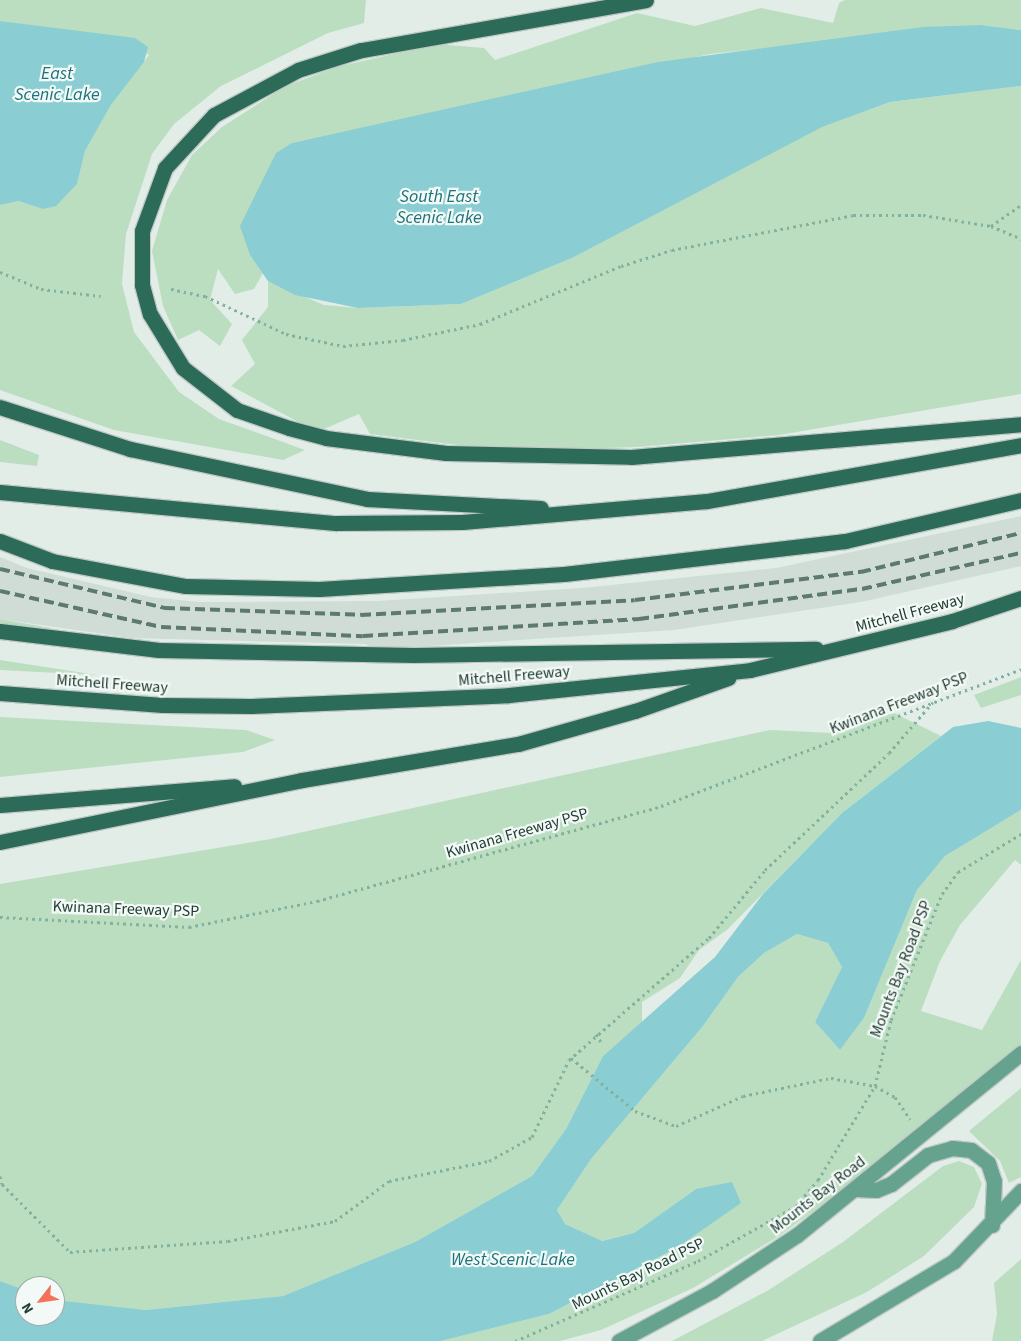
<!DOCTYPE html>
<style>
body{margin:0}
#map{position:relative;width:1021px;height:1341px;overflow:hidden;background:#e2ede7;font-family:"Source Sans 3",sans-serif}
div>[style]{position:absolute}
.built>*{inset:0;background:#d0ddd6}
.green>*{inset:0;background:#bbdec1}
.water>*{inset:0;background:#8acdd2}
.path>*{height:3px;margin-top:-1.5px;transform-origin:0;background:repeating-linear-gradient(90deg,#82b19e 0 2.5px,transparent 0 6.5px)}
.roads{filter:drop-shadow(1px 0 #c1c9c6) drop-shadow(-1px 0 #c1c9c6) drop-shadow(0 1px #c1c9c6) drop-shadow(0 -1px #c1c9c6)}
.major>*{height:15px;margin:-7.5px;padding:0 7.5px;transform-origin:7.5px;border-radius:7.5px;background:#66a38e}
.highway>*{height:15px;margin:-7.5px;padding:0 7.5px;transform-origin:7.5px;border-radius:7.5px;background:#2d6b59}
.rail>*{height:4px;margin-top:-2px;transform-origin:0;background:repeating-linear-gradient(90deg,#5c7a6f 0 10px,transparent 0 15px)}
span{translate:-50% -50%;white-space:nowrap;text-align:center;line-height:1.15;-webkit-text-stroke:4.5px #f3f9f6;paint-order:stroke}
.street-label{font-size:16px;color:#223e34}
.water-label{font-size:18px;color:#1b737b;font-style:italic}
.north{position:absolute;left:15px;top:1276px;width:50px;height:50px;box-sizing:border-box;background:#f3f9f6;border:1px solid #9faea8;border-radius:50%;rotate:240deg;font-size:14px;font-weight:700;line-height:20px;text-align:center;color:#223e34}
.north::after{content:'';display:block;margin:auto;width:18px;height:22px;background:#f47259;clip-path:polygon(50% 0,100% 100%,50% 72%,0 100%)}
</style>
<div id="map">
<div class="built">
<i style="clip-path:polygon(1021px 516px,1021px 566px,861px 602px,674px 630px,368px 650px,367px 644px,131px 638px,0 619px,0 557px,27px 568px,151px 597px,199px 602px,377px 601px,582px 588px,776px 568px)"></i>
</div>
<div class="green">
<i style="clip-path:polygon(0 0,366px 0,364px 23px,328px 33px,221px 86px,174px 124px,152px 154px,126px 234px,122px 284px,134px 332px,179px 392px,219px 419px,305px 450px,283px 460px,114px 430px,0 390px,0 205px,19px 201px,44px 209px,77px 184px,85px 151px,111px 105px,149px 55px,109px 36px,0 21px)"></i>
<i style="clip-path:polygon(845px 0,1021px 0,1021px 30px,981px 25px,710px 54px,292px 143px,250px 255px,263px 273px,254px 289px,235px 294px,218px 269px,210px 300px,232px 324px,220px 346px,199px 330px,178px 340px,163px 306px,152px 251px,167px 200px,192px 155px,222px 127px,286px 86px,337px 67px,437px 44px,484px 48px,495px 60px,637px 13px,695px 26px,761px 8px,833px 23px,839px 3px)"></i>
<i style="clip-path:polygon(1021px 86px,1021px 394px,779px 435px,637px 447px,505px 451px,370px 434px,359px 414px,317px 432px,231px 386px,255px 364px,242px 340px,268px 307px,268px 281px,324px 305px,358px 308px,461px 304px,572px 258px,821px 127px,890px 102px)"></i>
<i style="clip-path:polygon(0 440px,39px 455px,37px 466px,0 462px)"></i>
<i style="clip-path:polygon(0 619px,56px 629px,0 624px)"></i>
<i style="clip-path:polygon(0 660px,97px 675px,0 670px)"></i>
<i style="clip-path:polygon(1021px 677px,1021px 695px,981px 708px,974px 695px)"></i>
<i style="clip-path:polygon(894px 713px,941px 736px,842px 813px,728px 929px,699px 950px,680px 978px,642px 1002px,642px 1022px,603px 1056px,566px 1129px,532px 1176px,415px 1242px,283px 1296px,145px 1310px,70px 1304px,55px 1300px,55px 1286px,25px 1286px,25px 1290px,0 1281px,0 884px,271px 839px,770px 730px,832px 733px)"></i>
<i style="clip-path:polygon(0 717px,246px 730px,275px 740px,243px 752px,0 777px)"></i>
<i style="clip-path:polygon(1021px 810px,1021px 865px,1015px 860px,960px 925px,940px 961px,921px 1011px,982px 1030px,1021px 960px,1021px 1047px,873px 1168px,779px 1236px,693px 1288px,601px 1330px,560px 1341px,441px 1341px,549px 1314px,678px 1247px,740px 1203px,696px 1189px,634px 1233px,601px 1241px,565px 1224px,557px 1210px,591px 1159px,703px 1026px,738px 977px,764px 953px,797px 934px,828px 943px,842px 967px,815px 1022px,840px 1050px,864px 1018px,917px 890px,945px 856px)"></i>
<i style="clip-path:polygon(1021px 1088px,1021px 1177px,1009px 1183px,1000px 1161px,969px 1131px)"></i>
<i style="clip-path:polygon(959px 1161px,974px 1167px,982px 1184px,974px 1207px,924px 1256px,867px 1292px,762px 1341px,672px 1341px,767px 1291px,843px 1242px,943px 1166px)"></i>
<i style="clip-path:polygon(1021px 1259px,1021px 1341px,992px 1341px,997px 1314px,994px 1283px)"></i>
</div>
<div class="water">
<i style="clip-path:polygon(0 21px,135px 38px,148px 47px,144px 62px,111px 105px,85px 151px,77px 184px,56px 206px,43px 209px,19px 201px,0 205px)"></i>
<i style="clip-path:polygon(981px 25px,1021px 30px,1021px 86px,890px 102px,822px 127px,572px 258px,461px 304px,358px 308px,295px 295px,268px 281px,250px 255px,240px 226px,276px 153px,292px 143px,658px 62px,923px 27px)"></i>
<i style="clip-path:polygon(988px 721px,1021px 728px,1021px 810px,945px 856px,917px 890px,864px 1018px,840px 1050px,815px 1022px,842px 967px,828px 943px,797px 934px,764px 953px,738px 977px,703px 1026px,591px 1159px,557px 1210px,565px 1224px,602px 1241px,634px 1233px,696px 1189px,732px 1182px,741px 1203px,678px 1247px,549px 1314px,441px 1341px,0 1341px,0 1281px,25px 1290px,25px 1316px,55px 1316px,55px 1300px,145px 1310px,283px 1296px,415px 1242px,532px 1176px,566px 1129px,603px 1056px,715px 957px,763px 894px,842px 813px,953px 727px)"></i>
</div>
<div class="path">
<i style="left:991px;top:226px;width:37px;rotate:-35deg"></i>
<i style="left:0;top:272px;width:44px;rotate:22.5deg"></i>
<i style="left:41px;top:289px;width:60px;rotate:6.7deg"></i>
<i style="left:171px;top:289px;width:35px;rotate:12deg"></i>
<i style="left:205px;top:296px;width:89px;rotate:25.1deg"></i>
<i style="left:286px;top:334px;width:58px;rotate:11.9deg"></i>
<i style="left:343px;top:346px;width:60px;rotate:-5.7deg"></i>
<i style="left:403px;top:340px;width:79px;rotate:-11.7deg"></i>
<i style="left:480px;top:324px;width:152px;rotate:-22.4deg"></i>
<i style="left:621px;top:266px;width:53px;rotate:-17.4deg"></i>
<i style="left:672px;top:250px;width:184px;rotate:-10.9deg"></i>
<i style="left:853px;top:215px;width:70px"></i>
<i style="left:923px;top:215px;width:69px;rotate:9.2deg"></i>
<i style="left:991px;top:226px;width:33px;rotate:23deg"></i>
<i style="left:0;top:917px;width:189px;rotate:3deg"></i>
<i style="left:189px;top:927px;width:131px;rotate:-11.5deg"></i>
<i style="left:317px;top:901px;width:357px;rotate:-15.4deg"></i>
<i style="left:661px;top:806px;width:385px;rotate:-20.8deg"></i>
<i style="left:596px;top:1034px;width:9px;rotate:58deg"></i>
<i style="left:571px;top:1058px;width:83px;rotate:39.6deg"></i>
<i style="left:635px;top:1111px;width:44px;rotate:20.1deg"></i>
<i style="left:676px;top:1126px;width:73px;rotate:-24.1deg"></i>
<i style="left:743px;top:1096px;width:90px;rotate:-11.6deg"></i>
<i style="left:831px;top:1078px;width:45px;rotate:10.3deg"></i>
<i style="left:875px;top:1086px;width:23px;rotate:29deg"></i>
<i style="left:895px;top:1097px;width:27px;rotate:56deg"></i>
<i style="left:0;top:1176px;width:8px;rotate:76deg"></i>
<i style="left:2px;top:1184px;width:96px;rotate:45deg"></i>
<i style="left:70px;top:1252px;width:158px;rotate:-4deg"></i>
<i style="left:228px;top:1241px;width:109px;rotate:-10.6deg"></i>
<i style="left:335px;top:1221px;width:67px;rotate:-36.5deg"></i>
<i style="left:389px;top:1181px;width:102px;rotate:-11.3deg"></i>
<i style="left:489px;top:1161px;width:49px;rotate:-29.2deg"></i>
<i style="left:532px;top:1137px;width:85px;rotate:-64.3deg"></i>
<i style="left:569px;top:1060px;width:186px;rotate:-41.1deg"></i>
<i style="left:709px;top:938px;width:88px;rotate:-50.5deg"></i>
<i style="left:765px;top:870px;width:170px;rotate:-43.3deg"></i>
<i style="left:889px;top:753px;width:67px;rotate:-49.2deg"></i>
<i style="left:515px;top:1341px;width:200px;rotate:-23.6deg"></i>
<i style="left:698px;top:1261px;width:112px;rotate:-29.3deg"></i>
<i style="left:796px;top:1206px;width:34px;rotate:-50deg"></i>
<i style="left:818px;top:1180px;width:110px;rotate:-58.8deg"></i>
<i style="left:875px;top:1086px;width:68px;rotate:-76.4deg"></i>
<i style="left:891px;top:1020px;width:136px;rotate:-68deg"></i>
<i style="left:942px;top:894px;width:27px;rotate:-54deg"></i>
<i style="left:958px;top:872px;width:74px;rotate:-31.1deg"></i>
</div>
<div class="roads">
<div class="major">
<i style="left:856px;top:1189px;width:20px;rotate:3deg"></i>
<i style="left:876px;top:1190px;width:16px;rotate:-22deg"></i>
<i style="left:891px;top:1184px;width:47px;rotate:-38.1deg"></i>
<i style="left:928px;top:1155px;width:25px;rotate:-16deg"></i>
<i style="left:952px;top:1148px;width:19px;rotate:6deg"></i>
<i style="left:971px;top:1150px;width:21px;rotate:37deg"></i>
<i style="left:988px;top:1163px;width:19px;rotate:72deg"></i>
<i style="left:994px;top:1181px;width:44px;rotate:92.6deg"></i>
<i style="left:619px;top:1341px;width:106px;rotate:-28.3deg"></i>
<i style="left:712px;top:1291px;width:102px;rotate:-33.4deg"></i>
<i style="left:797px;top:1235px;width:289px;rotate:-39.1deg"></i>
<i style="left:820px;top:1341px;width:156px;rotate:-30.8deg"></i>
<i style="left:954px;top:1261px;width:97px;rotate:-46.3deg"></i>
</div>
<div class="highway">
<i style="left:646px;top:0;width:289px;rotate:170deg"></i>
<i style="left:361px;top:50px;width:66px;rotate:162.4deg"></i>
<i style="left:298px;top:70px;width:95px;rotate:151.8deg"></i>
<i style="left:214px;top:115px;width:72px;rotate:132.8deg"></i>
<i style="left:165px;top:168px;width:67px;rotate:110.1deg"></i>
<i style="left:142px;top:231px;width:54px;rotate:90deg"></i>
<i style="left:142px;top:285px;width:30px;rotate:75deg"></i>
<i style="left:150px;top:314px;width:63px;rotate:58.6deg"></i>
<i style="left:183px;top:368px;width:68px;rotate:37.9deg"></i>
<i style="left:237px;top:410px;width:55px;rotate:19.1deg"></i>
<i style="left:289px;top:428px;width:38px;rotate:15deg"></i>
<i style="left:326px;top:438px;width:121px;rotate:7.1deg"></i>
<i style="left:446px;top:453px;width:185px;rotate:1.2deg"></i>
<i style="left:631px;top:457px;width:391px;rotate:-4.8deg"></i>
<i style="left:0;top:407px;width:137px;rotate:17.9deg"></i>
<i style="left:130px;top:449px;width:242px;rotate:11.9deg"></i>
<i style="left:367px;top:499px;width:174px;rotate:3deg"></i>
<i style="left:0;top:492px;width:337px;rotate:5.3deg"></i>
<i style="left:336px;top:523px;width:126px;rotate:-0.5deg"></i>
<i style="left:462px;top:522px;width:246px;rotate:-4.9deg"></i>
<i style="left:707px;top:501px;width:319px;rotate:-10.1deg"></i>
<i style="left:0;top:541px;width:56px;rotate:21deg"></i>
<i style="left:52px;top:561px;width:136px;rotate:10.6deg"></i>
<i style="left:186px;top:586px;width:133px;rotate:1.3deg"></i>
<i style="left:319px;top:589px;width:245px;rotate:-3.5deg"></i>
<i style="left:564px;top:574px;width:283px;rotate:-6.7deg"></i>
<i style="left:845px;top:541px;width:181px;rotate:-13.1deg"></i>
<i style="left:0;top:631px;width:160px;rotate:6.8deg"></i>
<i style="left:159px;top:650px;width:255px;rotate:1.1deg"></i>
<i style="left:414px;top:655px;width:402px;rotate:-0.9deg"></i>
<i style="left:0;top:693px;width:163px;rotate:4.2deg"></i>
<i style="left:163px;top:705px;width:88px;rotate:0.7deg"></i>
<i style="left:251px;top:706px;width:258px;rotate:-2.4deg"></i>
<i style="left:509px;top:695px;width:242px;rotate:-5.9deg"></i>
<i style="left:750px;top:670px;width:208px;rotate:-13.6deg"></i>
<i style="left:952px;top:621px;width:73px;rotate:-18.4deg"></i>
<i style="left:0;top:805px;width:235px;rotate:-4.6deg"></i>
<i style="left:0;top:842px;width:308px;rotate:-11.6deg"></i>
<i style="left:302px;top:780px;width:219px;rotate:-9.5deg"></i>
<i style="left:518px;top:744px;width:122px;rotate:-15.8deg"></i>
<i style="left:635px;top:711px;width:99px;rotate:-19.5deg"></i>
</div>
</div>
<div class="rail">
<i style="left:0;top:569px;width:170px;rotate:13.3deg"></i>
<i style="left:165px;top:608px;width:196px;rotate:2deg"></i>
<i style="left:361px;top:615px;width:274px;rotate:-3.1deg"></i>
<i style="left:635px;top:600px;width:228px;rotate:-7.1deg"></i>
<i style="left:861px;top:572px;width:165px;rotate:-13.7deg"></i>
<i style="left:0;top:591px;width:165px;rotate:12.6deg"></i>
<i style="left:161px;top:627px;width:202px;rotate:2.6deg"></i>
<i style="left:363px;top:636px;width:277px;rotate:-3.5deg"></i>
<i style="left:639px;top:619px;width:225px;rotate:-7.7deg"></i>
<i style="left:862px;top:589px;width:163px;rotate:-12.8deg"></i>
</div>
<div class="street-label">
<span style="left:910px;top:613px;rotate:-15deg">Mitchell Freeway</span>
<span style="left:514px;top:676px;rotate:-5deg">Mitchell Freeway</span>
<span style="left:112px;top:684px;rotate:4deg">Mitchell Freeway</span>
<span style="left:899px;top:703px;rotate:-21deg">Kwinana Freeway PSP</span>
<span style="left:517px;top:833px;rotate:-16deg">Kwinana Freeway PSP</span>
<span style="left:126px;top:909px;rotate:2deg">Kwinana Freeway PSP</span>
<span style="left:901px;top:969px;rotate:-69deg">Mounts Bay Road PSP</span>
<span style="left:818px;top:1195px;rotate:-38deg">Mounts Bay Road</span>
<span style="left:638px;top:1274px;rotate:-26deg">Mounts Bay Road PSP</span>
</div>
<div class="water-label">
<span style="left:57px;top:85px">East<br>Scenic Lake</span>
<span style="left:439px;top:208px">South East<br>Scenic Lake</span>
<span style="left:513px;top:1260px">West Scenic Lake</span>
</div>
<div class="north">N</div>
</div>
